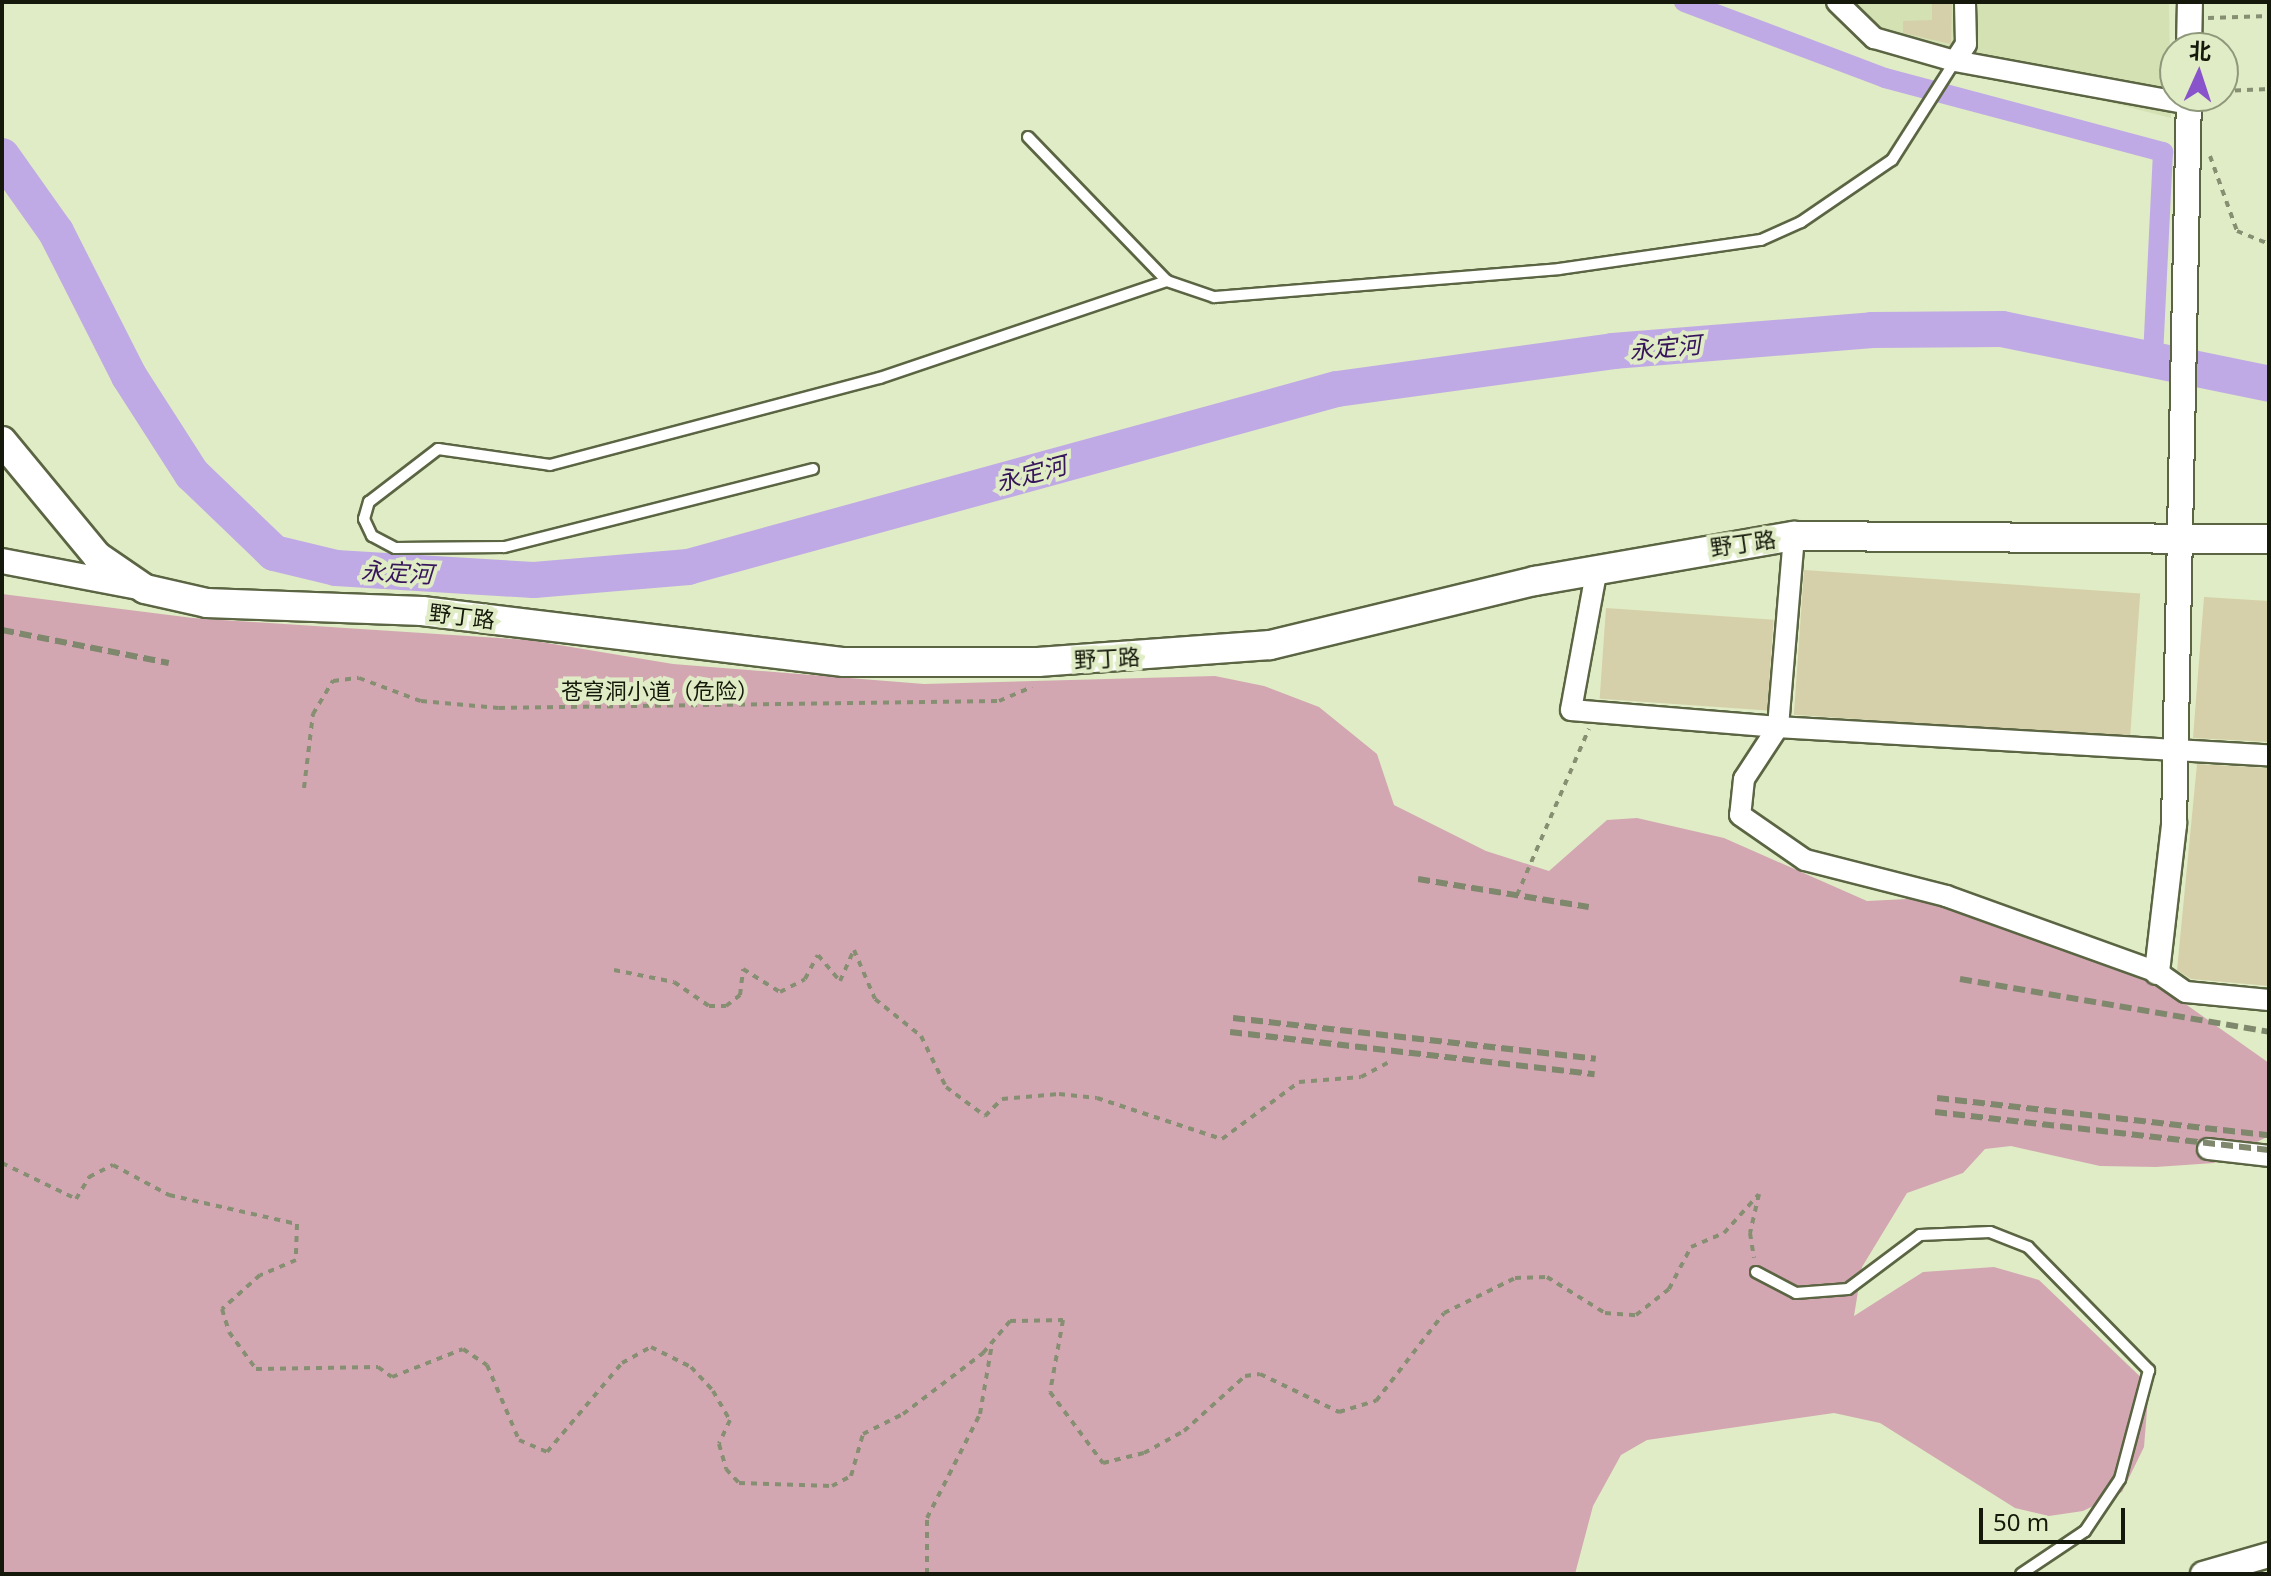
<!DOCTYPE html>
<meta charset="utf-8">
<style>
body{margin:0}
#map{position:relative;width:2271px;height:1576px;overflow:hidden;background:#e0ecc5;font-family:"Noto Sans","Noto Sans SC",sans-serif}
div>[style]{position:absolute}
.built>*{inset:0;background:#d3e1b3}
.green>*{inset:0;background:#d2a7b2}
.canal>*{height:20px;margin:-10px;padding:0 10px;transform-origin:10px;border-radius:10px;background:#bfaae5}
.river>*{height:36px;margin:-18px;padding:0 18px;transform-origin:18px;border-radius:18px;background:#bfaae5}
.building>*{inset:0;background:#d5d0a9;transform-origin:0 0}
.path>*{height:4px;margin-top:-2px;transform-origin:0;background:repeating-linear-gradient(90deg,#878f73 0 6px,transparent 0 12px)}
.roads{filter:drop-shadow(2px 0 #5b6543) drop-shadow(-2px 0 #5b6543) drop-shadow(0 2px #5b6543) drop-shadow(0 -2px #5b6543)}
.service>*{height:10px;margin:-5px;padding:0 5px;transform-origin:5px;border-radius:5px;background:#fff}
.minor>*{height:20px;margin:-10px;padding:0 10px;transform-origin:10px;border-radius:10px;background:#fff}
.tertiary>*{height:24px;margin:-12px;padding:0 12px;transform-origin:12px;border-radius:12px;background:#fff}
.secondary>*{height:28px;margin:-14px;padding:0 14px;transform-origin:14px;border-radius:14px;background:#fff}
.rail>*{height:6px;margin-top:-3px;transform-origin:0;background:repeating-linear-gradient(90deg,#7f876c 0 12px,transparent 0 18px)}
span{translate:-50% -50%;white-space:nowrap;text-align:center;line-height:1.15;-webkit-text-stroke:8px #e0ecc5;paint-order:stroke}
.street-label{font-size:22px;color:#15190b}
.water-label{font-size:24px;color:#36155a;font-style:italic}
.frame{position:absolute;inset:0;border:4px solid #15190b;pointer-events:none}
.north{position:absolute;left:2159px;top:32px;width:80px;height:80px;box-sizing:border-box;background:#e0ecc5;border:2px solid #8f987b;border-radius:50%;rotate:3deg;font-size:22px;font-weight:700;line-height:32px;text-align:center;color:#15190b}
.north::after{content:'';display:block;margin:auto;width:28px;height:36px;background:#8954cb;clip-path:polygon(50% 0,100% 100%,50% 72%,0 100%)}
.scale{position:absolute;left:1979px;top:1508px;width:146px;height:36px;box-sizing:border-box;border:4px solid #15190b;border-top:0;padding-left:10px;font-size:24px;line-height:28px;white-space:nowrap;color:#15190b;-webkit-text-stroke:6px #e0ecc5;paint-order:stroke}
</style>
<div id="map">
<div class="built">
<i style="clip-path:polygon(1849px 2px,2169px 2px,2171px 118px,1914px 52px)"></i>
</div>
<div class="green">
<i style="clip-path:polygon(2px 594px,193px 618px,529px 640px,673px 664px,924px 684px,1215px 676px,1264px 686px,1319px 707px,1377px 754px,1394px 805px,1486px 851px,1549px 871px,1607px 820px,1637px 818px,1724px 838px,1867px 901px,1927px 898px,2150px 979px,2269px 1063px,2269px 1136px,2214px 1163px,2156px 1167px,2100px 1166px,2011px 1146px,1985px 1149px,1963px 1173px,1907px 1193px,1862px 1267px,1854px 1316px,1923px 1272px,1994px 1267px,2039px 1280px,2149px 1385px,2144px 1447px,2122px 1492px,2083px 1511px,2049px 1516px,2015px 1508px,1880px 1423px,1834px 1413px,1647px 1440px,1621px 1455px,1593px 1506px,1575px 1574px,2px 1574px)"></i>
</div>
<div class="canal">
<i style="left:1684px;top:2px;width:215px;rotate:20.7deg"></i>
<i style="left:1885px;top:78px;width:288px;rotate:14.9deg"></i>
<i style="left:2163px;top:152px;width:205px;rotate:92.8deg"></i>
</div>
<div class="river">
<i style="left:2px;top:156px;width:93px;rotate:54.6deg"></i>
<i style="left:56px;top:232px;width:161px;rotate:63.1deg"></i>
<i style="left:129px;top:376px;width:117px;rotate:57.3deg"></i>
<i style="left:192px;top:474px;width:114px;rotate:43.9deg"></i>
<i style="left:274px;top:553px;width:64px;rotate:13.6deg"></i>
<i style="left:336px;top:568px;width:198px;rotate:3.5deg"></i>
<i style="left:534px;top:580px;width:155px;rotate:-4.8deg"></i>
<i style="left:688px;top:567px;width:673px;rotate:-15.34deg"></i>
<i style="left:1337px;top:389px;width:279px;rotate:-7.8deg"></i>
<i style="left:1613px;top:351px;width:260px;rotate:-4.6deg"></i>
<i style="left:1872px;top:330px;width:130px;rotate:-0.4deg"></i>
<i style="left:2002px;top:329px;width:273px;rotate:11.6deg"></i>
</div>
<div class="building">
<i style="clip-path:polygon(1932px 2px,1952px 2px,1951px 44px,1903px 33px,1903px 21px,1932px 20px)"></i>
<i style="left:1804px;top:570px;width:337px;height:145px;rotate:4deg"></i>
<i style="clip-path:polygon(2204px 597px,2269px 601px,2269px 742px,2193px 738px)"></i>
<i style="left:1606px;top:608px;width:168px;height:91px;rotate:4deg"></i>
<i style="clip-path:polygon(2197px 764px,2269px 768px,2269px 986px,2191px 979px,2177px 970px)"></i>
</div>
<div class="path">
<i style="left:2208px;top:18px;width:61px;rotate:-1.9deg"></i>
<i style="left:2223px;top:91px;width:46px;rotate:-2.5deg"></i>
<i style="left:2210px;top:156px;width:80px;rotate:70.2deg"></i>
<i style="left:2237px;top:231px;width:35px;rotate:22deg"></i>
<i style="left:304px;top:788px;width:75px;rotate:-83.1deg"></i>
<i style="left:313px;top:714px;width:39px;rotate:-59deg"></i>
<i style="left:333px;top:681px;width:26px;rotate:-7deg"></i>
<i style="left:359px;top:678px;width:66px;rotate:20.4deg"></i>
<i style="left:421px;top:701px;width:78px;rotate:5.1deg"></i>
<i style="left:499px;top:708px;width:500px;rotate:-0.8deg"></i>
<i style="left:999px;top:701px;width:36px;rotate:-23deg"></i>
<i style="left:1517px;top:895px;width:181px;rotate:-66.6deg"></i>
<i style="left:614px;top:970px;width:61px;rotate:11.3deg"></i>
<i style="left:674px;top:982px;width:42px;rotate:34.4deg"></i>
<i style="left:709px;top:1006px;width:17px"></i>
<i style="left:726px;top:1006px;width:18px;rotate:-38deg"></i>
<i style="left:740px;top:995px;width:26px;rotate:-83deg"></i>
<i style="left:743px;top:969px;width:44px;rotate:31.9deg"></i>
<i style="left:780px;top:992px;width:28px;rotate:-27deg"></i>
<i style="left:805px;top:979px;width:27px;rotate:-62deg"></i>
<i style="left:818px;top:955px;width:34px;rotate:50deg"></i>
<i style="left:840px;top:981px;width:34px;rotate:-66deg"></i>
<i style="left:854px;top:950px;width:53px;rotate:66.8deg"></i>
<i style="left:875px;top:999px;width:59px;rotate:38.8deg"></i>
<i style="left:921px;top:1036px;width:57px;rotate:63.9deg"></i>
<i style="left:946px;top:1087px;width:49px;rotate:36.6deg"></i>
<i style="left:985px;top:1116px;width:24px;rotate:-45deg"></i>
<i style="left:1002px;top:1099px;width:57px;rotate:-5deg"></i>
<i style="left:1059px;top:1094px;width:38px;rotate:6deg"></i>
<i style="left:1097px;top:1098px;width:132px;rotate:18.2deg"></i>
<i style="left:1222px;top:1139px;width:96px;rotate:-36.5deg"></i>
<i style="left:1299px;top:1082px;width:62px;rotate:-4.6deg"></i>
<i style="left:1361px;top:1077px;width:34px;rotate:-28deg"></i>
<i style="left:2px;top:1163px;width:82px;rotate:25.9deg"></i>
<i style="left:76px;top:1199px;width:26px;rotate:-59deg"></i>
<i style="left:89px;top:1177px;width:27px;rotate:-27deg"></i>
<i style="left:113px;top:1165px;width:64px;rotate:28.2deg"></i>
<i style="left:169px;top:1195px;width:131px;rotate:12.8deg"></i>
<i style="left:297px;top:1224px;width:36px;rotate:92deg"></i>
<i style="left:296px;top:1260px;width:39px;rotate:157deg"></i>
<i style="left:260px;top:1275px;width:51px;rotate:138.2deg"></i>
<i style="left:222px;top:1309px;width:24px;rotate:73deg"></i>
<i style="left:229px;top:1332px;width:46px;rotate:53.9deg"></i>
<i style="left:256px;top:1369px;width:122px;rotate:-0.9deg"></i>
<i style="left:378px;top:1367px;width:17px;rotate:36deg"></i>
<i style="left:392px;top:1377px;width:76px;rotate:-21.5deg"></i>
<i style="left:463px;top:1349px;width:29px;rotate:34deg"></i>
<i style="left:487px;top:1365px;width:82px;rotate:66.9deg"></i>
<i style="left:519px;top:1440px;width:30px;rotate:23deg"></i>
<i style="left:547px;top:1452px;width:116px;rotate:-49.9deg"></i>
<i style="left:622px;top:1363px;width:33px;rotate:-29deg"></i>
<i style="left:651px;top:1347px;width:45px;rotate:26.6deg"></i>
<i style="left:691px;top:1367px;width:33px;rotate:47deg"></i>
<i style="left:713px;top:1391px;width:34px;rotate:60deg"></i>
<i style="left:730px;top:1420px;width:26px;rotate:115deg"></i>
<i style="left:719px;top:1444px;width:26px;rotate:74deg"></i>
<i style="left:726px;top:1469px;width:19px;rotate:47deg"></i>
<i style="left:739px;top:1483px;width:93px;rotate:1.8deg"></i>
<i style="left:832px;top:1486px;width:21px;rotate:-28deg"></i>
<i style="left:851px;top:1476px;width:44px;rotate:-74.1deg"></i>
<i style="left:863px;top:1434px;width:45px;rotate:-26.6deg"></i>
<i style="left:903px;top:1414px;width:101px;rotate:-37.3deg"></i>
<i style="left:983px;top:1353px;width:42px;rotate:-49.8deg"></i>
<i style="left:1010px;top:1321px;width:53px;rotate:-1.1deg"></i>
<i style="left:1063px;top:1320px;width:73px;rotate:100.2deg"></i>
<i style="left:1050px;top:1392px;width:89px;rotate:53.3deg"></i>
<i style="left:1103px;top:1463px;width:42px;rotate:-13.7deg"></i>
<i style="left:1144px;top:1453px;width:46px;rotate:-28.8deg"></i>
<i style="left:1184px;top:1431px;width:82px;rotate:-42deg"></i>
<i style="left:1245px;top:1376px;width:15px;rotate:-8deg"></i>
<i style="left:1260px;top:1374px;width:88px;rotate:25.7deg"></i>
<i style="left:1339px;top:1412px;width:39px;rotate:-17deg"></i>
<i style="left:1376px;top:1401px;width:111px;rotate:-52.3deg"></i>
<i style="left:1444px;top:1313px;width:79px;rotate:-26.2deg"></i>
<i style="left:1515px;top:1278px;width:32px;rotate:-2deg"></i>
<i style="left:1547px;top:1277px;width:68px;rotate:31.8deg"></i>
<i style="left:1605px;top:1313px;width:31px;rotate:4deg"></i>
<i style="left:1636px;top:1315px;width:42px;rotate:-38.2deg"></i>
<i style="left:1669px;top:1289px;width:47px;rotate:-62.4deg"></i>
<i style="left:1691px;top:1247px;width:36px;rotate:-23deg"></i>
<i style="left:1724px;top:1233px;width:52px;rotate:-48.1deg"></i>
<i style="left:1759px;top:1194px;width:40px;rotate:103deg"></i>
<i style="left:1750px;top:1233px;width:25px;rotate:81deg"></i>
<i style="left:927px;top:1574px;width:56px;rotate:-90deg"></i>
<i style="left:927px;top:1518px;width:117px;rotate:-63deg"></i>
<i style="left:980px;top:1414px;width:71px;rotate:-80.3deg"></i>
</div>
<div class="roads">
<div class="service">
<i style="left:1028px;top:137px;width:200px;rotate:46deg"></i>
<i style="left:1167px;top:281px;width:50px;rotate:18.8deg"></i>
<i style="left:1214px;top:297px;width:346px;rotate:-4.6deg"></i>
<i style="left:1559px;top:269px;width:204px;rotate:-8.2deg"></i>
<i style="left:1761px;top:240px;width:44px;rotate:-24.2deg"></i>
<i style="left:1801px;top:222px;width:110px;rotate:-34.3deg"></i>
<i style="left:1892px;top:160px;width:117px;rotate:-57.5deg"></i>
<i style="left:813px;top:469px;width:319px;rotate:165.8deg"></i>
<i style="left:504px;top:547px;width:109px;rotate:179.5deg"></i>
<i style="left:395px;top:548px;width:26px;rotate:-152deg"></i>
<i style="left:372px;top:536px;width:19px;rotate:-115deg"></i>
<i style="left:364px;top:519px;width:18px;rotate:-74deg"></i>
<i style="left:369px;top:502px;width:87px;rotate:-37.5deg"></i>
<i style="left:438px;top:449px;width:113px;rotate:8.1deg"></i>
<i style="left:550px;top:465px;width:341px;rotate:-14.8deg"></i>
<i style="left:880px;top:378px;width:303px;rotate:-18.7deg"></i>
<i style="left:1756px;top:1272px;width:45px;rotate:27.7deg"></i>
<i style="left:1796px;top:1293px;width:52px;rotate:-4.4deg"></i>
<i style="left:1848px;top:1289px;width:90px;rotate:-36.9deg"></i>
<i style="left:1920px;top:1235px;width:70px;rotate:-2.5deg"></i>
<i style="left:1990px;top:1232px;width:41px;rotate:21.5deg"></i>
<i style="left:2028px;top:1247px;width:173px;rotate:45.5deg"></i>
<i style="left:2149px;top:1370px;width:113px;rotate:104.9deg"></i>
<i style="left:2120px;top:1479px;width:63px;rotate:123.9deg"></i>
<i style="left:2085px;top:1531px;width:77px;rotate:146.1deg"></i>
</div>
<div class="minor">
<i style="left:1837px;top:2px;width:52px;rotate:44.2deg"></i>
<i style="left:1874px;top:38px;width:84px;rotate:15.9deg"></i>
<i style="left:1955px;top:61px;width:238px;rotate:10.4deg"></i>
<i style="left:1955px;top:61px;width:20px;rotate:-57deg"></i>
<i style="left:1966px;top:44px;width:42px;rotate:-91.4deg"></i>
<i style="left:1794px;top:536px;width:192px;rotate:94.8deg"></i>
<i style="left:1778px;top:727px;width:492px;rotate:3.3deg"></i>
<i style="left:1597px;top:568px;width:144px;rotate:100.4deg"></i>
<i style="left:1571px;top:710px;width:208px;rotate:4.7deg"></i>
<i style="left:1778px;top:727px;width:62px;rotate:123.2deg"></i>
<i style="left:1744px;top:779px;width:36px;rotate:96deg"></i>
<i style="left:1740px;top:815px;width:79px;rotate:34.7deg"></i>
<i style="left:1805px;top:860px;width:146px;rotate:14.3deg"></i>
<i style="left:1946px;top:896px;width:224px;rotate:19.8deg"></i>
<i style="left:2157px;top:972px;width:35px;rotate:35deg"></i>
<i style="left:2186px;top:992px;width:83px;rotate:5.5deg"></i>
<i style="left:2208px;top:1149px;width:61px;rotate:6.5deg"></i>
</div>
<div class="tertiary">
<i style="left:2189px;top:48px;width:46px;rotate:-88.8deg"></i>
<i style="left:2px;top:561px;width:144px;rotate:10.8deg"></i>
<i style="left:2157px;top:972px;width:149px;rotate:-83.4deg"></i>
<i style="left:2174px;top:824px;width:728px;rotate:-88.82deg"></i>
<i style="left:2203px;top:1574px;width:69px;rotate:-16.1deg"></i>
</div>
<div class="secondary">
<i style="left:2px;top:441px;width:149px;rotate:50.4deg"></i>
<i style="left:97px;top:556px;width:58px;rotate:34.5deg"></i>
<i style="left:145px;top:589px;width:64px;rotate:12.7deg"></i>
<i style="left:207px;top:603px;width:215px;rotate:2.1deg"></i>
<i style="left:422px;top:611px;width:425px;rotate:6.9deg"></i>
<i style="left:844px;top:662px;width:194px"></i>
<i style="left:1038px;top:662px;width:233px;rotate:-4.2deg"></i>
<i style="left:1270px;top:645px;width:273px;rotate:-13.6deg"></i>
<i style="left:1535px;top:581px;width:263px;rotate:-9.9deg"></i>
<i style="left:1794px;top:536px;width:475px;rotate:0.4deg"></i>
</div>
</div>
<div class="rail">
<i style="left:2px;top:630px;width:170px;rotate:11.2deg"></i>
<i style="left:1418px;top:879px;width:173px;rotate:9.3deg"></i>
<i style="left:1960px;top:979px;width:314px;rotate:9.7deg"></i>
<i style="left:1233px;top:1018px;width:365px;rotate:6.4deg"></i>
<i style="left:1230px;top:1032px;width:367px;rotate:6.6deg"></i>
<i style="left:1937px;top:1098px;width:334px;rotate:6.4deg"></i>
<i style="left:1935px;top:1112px;width:336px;rotate:6.5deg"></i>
</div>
<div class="street-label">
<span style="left:1743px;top:543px;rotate:-8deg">野丁路</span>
<span style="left:462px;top:616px;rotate:7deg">野丁路</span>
<span style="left:1107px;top:658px;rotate:-3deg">野丁路</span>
<span style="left:660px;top:691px">苍穹洞小道（危险）</span>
</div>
<div class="water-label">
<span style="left:1665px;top:347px;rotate:-5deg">永定河</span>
<span style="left:1031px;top:473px;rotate:-15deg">永定河</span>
<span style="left:397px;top:572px;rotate:3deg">永定河</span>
</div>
<div class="frame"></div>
<div class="north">北</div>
<div class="scale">50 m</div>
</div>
